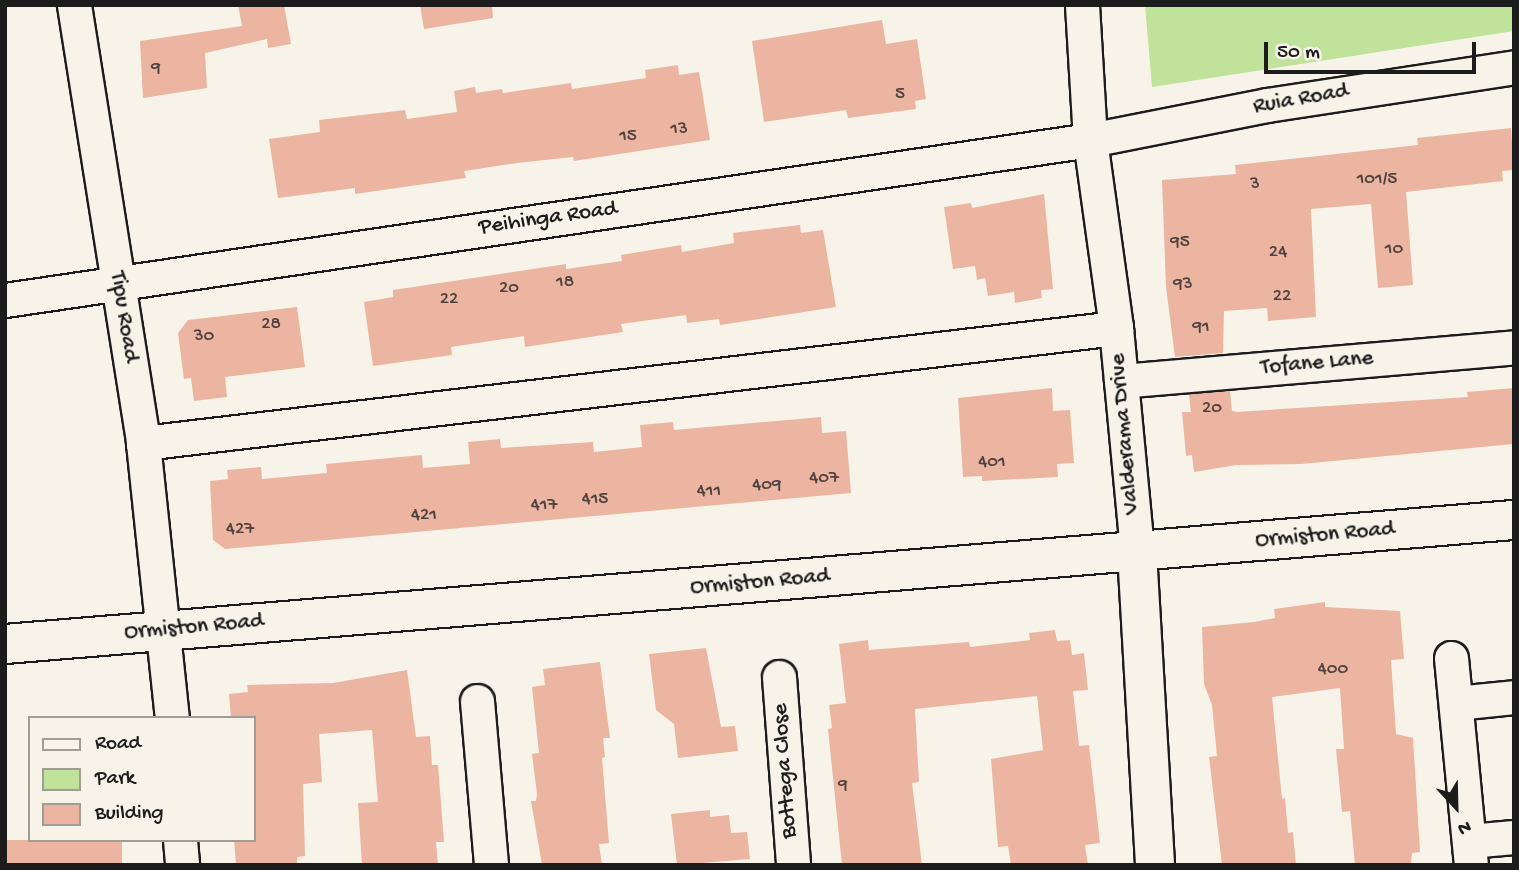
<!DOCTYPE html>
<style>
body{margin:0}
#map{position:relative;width:1519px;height:870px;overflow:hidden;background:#f7f3e8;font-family:"Gochi Hand",sans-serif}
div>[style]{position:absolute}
.green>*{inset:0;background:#c1e29a}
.building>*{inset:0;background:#ecb5a2;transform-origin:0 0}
.roads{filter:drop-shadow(2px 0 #1c1c1c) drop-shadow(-2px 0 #1c1c1c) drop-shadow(0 2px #1c1c1c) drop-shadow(0 -2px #1c1c1c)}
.street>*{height:33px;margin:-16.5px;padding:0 16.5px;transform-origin:16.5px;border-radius:16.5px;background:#f7f3e8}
.secondary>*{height:38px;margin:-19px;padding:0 19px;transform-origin:19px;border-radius:19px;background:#f7f3e8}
span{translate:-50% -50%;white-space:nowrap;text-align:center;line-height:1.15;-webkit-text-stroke:5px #f7f3e8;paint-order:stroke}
.number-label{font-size:19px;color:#50423e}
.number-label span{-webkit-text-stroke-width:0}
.street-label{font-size:23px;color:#1c1c1c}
.frame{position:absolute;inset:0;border:7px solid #1c1c1c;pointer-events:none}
.legend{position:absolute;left:28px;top:716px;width:228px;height:126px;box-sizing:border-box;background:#f7f3e8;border:2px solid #9f9d96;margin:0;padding:9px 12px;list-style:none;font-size:21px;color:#1c1c1c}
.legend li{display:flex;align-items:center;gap:14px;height:35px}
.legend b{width:35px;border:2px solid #9f9d96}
.north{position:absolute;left:1421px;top:772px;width:70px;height:70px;-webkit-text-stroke:5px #f7f3e8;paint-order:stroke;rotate:158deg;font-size:19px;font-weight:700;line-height:28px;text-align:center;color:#1c1c1c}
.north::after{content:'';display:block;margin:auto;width:24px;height:32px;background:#1c1c1c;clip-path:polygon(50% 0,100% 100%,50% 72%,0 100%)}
.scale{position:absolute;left:1264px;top:42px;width:212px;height:32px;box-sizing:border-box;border:4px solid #1c1c1c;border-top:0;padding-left:9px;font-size:21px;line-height:24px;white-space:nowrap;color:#1c1c1c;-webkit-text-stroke:5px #f7f3e8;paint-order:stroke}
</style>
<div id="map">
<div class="green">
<i style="clip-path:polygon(1145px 5px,1514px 5px,1514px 31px,1152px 87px)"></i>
</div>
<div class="building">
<i style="clip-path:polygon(238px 5px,284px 5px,291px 44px,268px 48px,267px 39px,205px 53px,207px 88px,143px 98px,140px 41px,242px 26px)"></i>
<i style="clip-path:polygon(420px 5px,492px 5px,493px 18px,424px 29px)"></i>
<i style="clip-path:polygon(882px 20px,886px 44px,917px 39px,926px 99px,915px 101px,916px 109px,848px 118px,846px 110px,764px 122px,752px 41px)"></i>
<i style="clip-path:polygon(678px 65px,679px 75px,699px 72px,710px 140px,574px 161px,573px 157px,517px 163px,464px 171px,466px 178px,355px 194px,355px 188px,278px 198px,269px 139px,320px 132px,319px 120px,405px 110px,407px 119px,457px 112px,454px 91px,475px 87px,476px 93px,502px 89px,503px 93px,571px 83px,572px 89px,646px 78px,645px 70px)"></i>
<i style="clip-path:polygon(1511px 128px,1514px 170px,1502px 171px,1503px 181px,1406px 192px,1413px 285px,1378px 288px,1371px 204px,1311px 209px,1316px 317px,1268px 321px,1267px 308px,1224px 311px,1223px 353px,1175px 357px,1166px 287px,1162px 180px,1236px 174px,1235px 165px,1418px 145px,1417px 138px)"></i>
<i style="clip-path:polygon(1044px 194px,1053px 289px,1041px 290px,1042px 298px,1015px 303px,1014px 292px,988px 296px,985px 278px,977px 280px,975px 266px,953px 269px,944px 207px,971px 203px,972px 208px)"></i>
<i style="clip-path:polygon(800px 225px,801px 233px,823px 230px,836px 307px,720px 325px,719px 319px,687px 323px,686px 315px,621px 324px,623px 332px,525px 347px,524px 336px,451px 347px,452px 355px,373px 366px,364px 302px,393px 297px,393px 290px,566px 264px,566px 269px,622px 261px,621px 255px,681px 245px,682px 252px,734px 243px,733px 233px)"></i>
<i style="clip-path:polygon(297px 307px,305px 367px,225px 377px,227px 397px,194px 401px,191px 378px,184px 379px,178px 333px,188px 320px)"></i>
<i style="clip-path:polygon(1052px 388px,1053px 411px,1070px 410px,1074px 463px,1057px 464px,1058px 477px,982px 481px,982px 476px,963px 477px,958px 398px)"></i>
<i style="clip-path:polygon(1514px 388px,1514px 444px,1301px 464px,1236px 465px,1194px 472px,1192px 455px,1186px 456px,1182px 412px,1191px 412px,1189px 394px,1230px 391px,1232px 411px,1237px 412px,1468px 397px,1467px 392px)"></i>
<i style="clip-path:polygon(821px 417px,822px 433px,846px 431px,851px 493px,225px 549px,213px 540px,210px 481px,228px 479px,227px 470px,261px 467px,262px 479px,327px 473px,326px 464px,422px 455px,423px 468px,470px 464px,468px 442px,500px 439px,501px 448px,593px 442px,594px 452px,642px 447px,640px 425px,673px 422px,674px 430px)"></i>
<i style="clip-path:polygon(1325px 602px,1325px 607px,1400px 611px,1404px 659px,1391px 660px,1396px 734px,1413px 738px,1420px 852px,1412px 853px,1411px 865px,1355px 865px,1350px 811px,1342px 812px,1336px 749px,1344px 749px,1340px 688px,1272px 697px,1282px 799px,1285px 798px,1288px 833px,1293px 832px,1296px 865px,1222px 865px,1209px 757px,1217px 756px,1212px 705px,1204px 684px,1202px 627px,1254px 622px,1275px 618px,1274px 609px)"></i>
<i style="clip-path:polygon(1055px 630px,1057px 641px,1070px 640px,1072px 655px,1084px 653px,1088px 690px,1073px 691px,1079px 746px,1089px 745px,1100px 843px,1085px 845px,1088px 865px,1011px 865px,1008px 846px,998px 847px,991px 759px,1043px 750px,1037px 696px,915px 709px,919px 782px,912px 783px,922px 865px,842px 865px,828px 729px,832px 728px,829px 705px,846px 703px,839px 644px,868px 640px,869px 650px,969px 642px,970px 647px,1030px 640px,1029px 633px)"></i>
<i style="clip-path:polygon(706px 648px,721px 727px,735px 726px,738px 751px,678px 758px,674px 724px,656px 710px,649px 654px)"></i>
<i style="clip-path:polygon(600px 662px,610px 738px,603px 738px,605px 757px,602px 758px,609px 843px,599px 844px,602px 865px,542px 865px,531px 801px,536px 801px,537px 794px,532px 754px,539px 753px,532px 687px,545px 685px,543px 669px)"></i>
<i style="clip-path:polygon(407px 670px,416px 737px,430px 736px,432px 765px,438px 765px,444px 842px,436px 842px,438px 865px,362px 865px,358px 803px,378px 802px,372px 730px,319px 734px,322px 782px,303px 784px,305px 856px,297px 857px,297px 865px,236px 865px,234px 840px,254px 840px,254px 718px,231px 718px,229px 694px,248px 692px,247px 685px,333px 683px)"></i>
<i style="clip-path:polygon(710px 810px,710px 817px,729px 815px,731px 833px,747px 832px,750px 859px,677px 865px,671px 814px)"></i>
<i style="left:5px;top:840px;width:117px;height:25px"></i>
</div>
<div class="roads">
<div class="street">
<i style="left:74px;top:5px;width:443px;rotate:81deg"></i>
<i style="left:143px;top:443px;width:277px;rotate:84deg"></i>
<i style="left:1082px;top:5px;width:135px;rotate:86.6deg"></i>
<i style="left:1090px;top:140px;width:190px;rotate:82.1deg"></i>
<i style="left:1116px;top:328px;width:225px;rotate:84.6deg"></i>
<i style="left:5px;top:300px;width:1097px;rotate:-8.39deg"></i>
<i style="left:1090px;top:140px;width:180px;rotate:-11.2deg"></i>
<i style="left:1267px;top:105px;width:250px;rotate:-8.7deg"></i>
<i style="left:1121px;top:381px;width:394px;rotate:-4.9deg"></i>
<i style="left:143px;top:443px;width:980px;rotate:-6.74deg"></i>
<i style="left:1451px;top:658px;width:208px;rotate:84.5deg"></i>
<i style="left:779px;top:677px;width:189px;rotate:85.7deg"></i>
<i style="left:477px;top:701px;width:165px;rotate:85.1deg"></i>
<i style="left:1456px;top:703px;width:58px;rotate:-5.9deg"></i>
<i style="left:180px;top:840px;width:25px;rotate:85deg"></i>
<i style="left:1469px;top:841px;width:45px;rotate:-5.1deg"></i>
</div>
<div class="secondary">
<i style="left:1137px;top:552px;width:314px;rotate:86.7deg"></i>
<i style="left:5px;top:644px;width:1514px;rotate:-4.7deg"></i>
</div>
</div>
<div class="number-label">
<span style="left:156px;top:69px">9</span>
<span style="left:900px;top:95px">5</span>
<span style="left:679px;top:130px">13</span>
<span style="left:628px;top:137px">15</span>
<span style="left:1377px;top:180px">101/5</span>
<span style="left:1255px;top:185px">3</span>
<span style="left:1180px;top:243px">95</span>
<span style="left:1394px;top:250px">10</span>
<span style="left:1278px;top:253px">24</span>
<span style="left:565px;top:283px">18</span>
<span style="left:1183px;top:285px">93</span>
<span style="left:509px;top:289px">20</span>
<span style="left:1282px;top:297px">22</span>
<span style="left:449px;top:300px">22</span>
<span style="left:271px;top:325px">28</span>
<span style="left:1201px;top:328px">91</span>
<span style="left:204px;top:337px">30</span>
<span style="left:1212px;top:409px">20</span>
<span style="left:992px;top:463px">401</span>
<span style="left:824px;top:479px">407</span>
<span style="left:767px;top:486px">409</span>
<span style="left:709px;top:492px">411</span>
<span style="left:595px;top:500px">415</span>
<span style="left:544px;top:506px">417</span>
<span style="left:424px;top:516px">421</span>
<span style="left:240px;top:530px">427</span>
<span style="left:1333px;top:670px">400</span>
<span style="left:843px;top:786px">9</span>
</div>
<div class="street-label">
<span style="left:1301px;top:100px;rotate:-10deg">Ruia Road</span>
<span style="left:548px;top:219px;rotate:-8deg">Peihinga Road</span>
<span style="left:123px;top:317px;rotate:81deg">Tipu Road</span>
<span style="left:1317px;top:364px;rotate:-5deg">Tofane Lane</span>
<span style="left:1126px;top:434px;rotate:-95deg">Valderama Drive</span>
<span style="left:1325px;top:536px;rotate:-5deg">Ormiston Road</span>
<span style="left:760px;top:583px;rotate:-5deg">Ormiston Road</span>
<span style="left:194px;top:628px;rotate:-5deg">Ormiston Road</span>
<span style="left:786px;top:771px;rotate:-94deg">Bottega Close</span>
</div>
<div class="frame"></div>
<ul class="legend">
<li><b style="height:9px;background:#f7f3e8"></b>Road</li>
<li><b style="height:19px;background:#c1e29a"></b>Park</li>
<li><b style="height:19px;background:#ecb5a2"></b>Building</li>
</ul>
<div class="north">N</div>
<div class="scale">50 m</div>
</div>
